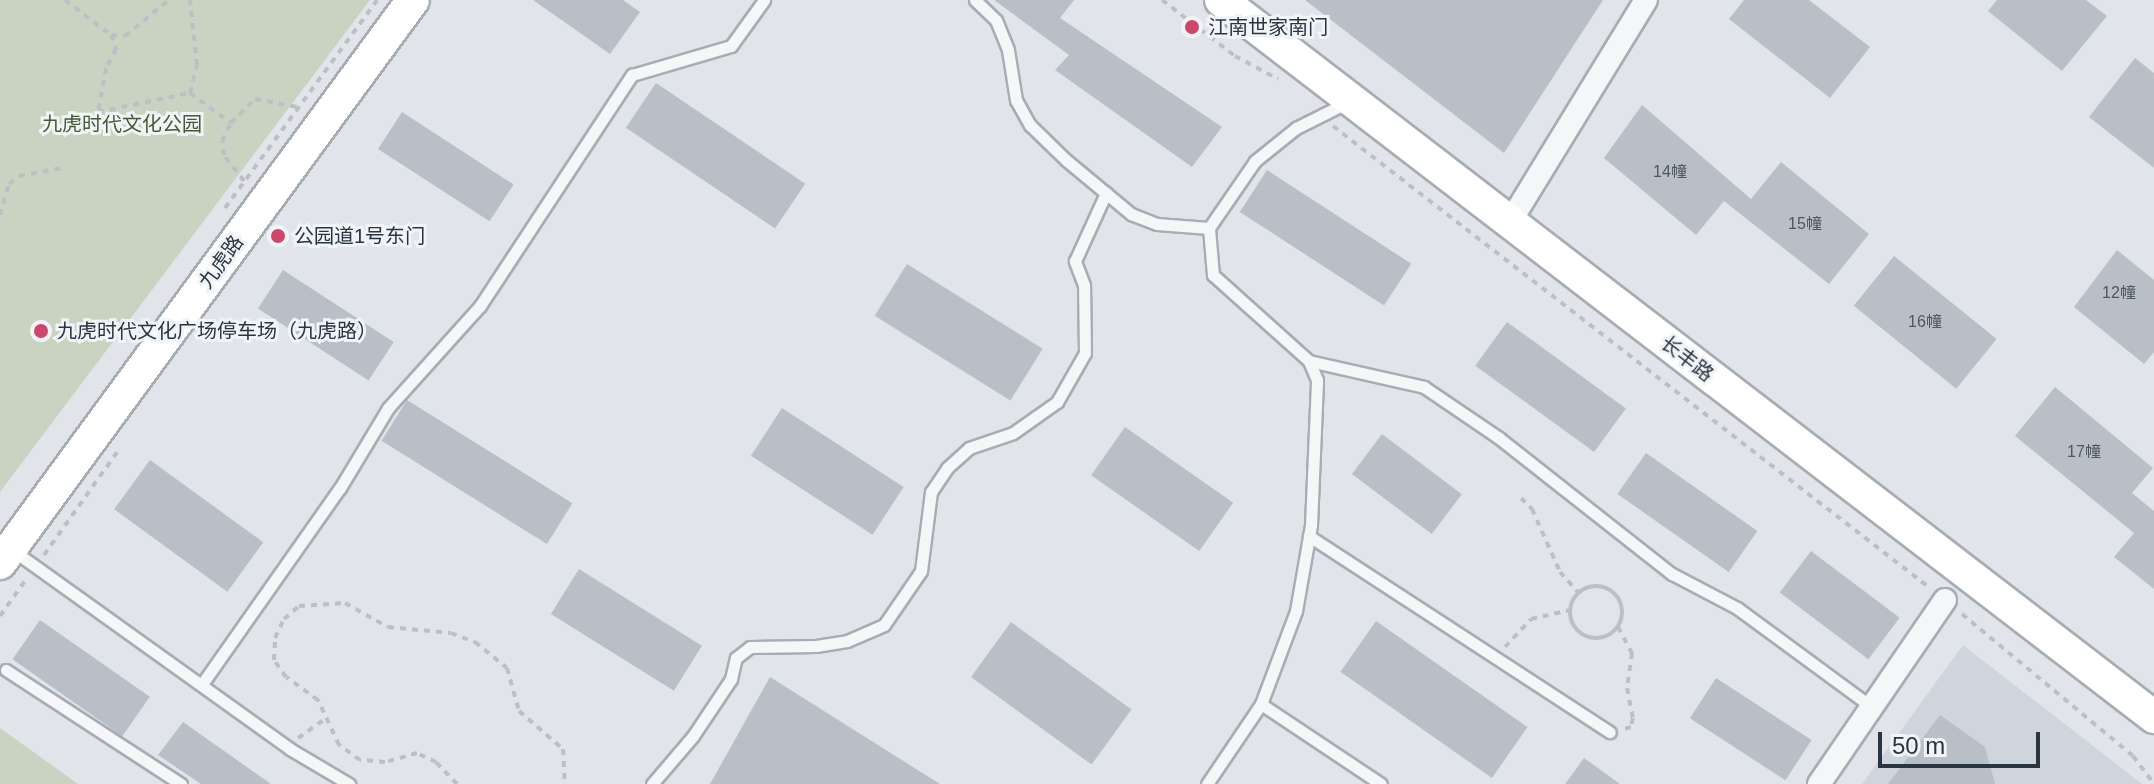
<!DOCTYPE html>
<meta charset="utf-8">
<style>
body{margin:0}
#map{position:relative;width:2154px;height:784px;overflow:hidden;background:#e1e5ea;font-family:Helvetica,"Noto Sans SC",sans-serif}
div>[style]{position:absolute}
.built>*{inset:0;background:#cfd5dc}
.green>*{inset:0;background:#c8d3c2}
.building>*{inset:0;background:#b8bfc6;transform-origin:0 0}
.path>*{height:4px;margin-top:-2px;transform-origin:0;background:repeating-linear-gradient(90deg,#bbc0c5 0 6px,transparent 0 12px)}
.path>.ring{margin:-2px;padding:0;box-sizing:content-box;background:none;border:4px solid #bbc0c5;border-radius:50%}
.roads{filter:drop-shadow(2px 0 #a6adb4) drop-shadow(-2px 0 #a6adb4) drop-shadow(0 2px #a6adb4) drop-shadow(0 -2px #a6adb4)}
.lane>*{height:11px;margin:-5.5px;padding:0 5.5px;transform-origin:5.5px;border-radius:5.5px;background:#f4f6f8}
.street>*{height:22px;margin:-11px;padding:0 11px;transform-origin:11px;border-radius:11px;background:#f4f6f8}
.secondary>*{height:32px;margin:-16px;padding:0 16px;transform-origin:16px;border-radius:16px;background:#fff}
.dots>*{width:22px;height:22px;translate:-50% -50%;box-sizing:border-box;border:4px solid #f1f4f7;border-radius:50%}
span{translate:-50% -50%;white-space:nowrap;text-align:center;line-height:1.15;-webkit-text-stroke:6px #f1f4f7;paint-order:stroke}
.number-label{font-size:16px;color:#4d5862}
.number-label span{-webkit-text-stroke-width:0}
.poi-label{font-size:20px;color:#293541}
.left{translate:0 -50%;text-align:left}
.park-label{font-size:20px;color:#425d37}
.street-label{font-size:20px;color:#293541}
.scale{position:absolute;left:1878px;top:732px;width:162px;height:36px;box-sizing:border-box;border:4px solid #293541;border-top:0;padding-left:10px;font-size:24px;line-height:28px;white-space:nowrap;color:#293541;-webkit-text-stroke:6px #f1f4f7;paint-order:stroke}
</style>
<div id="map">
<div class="built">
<i style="clip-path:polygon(1963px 645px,2142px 784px,1862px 784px)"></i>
</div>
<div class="green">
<i style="clip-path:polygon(0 0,370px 0,0 492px)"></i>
<i style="clip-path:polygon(0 728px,78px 784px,0 784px)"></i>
</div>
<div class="building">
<i style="clip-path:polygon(533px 0,623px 0,640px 12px,610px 54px)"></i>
<i style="clip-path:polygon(994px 0,1074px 0,1060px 18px,1222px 127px,1192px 167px,1055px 70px,1069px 55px)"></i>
<i style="clip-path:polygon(1305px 0,1603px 0,1504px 153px)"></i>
<i style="clip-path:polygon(1744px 0,1809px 0,1870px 47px,1830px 98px,1729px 19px)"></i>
<i style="clip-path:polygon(1997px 0,2086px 0,2107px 16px,2062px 71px,1988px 11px)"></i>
<i style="clip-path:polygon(2135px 58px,2154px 73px,2154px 168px,2089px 117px)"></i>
<i style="left:656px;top:83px;width:180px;height:54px;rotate:34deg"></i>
<i style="clip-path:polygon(1642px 105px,1751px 199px,1781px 162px,1869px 234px,1829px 284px,1724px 201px,1696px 235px,1604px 158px)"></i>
<i style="left:402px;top:112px;width:133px;height:44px;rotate:33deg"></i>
<i style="left:1267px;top:170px;width:172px;height:50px;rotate:33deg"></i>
<i style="clip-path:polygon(2117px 250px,2154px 280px,2154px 352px,2144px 364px,2074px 307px)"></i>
<i style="left:1894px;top:256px;width:132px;height:64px;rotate:39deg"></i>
<i style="left:907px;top:264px;width:160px;height:61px;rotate:32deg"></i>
<i style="left:283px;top:270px;width:132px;height:46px;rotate:33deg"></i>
<i style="left:1507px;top:322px;width:147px;height:54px;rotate:36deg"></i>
<i style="clip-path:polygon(2055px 387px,2153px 468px,2132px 493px,2154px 511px,2154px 589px,2114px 557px,2134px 533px,2015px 436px)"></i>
<i style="left:407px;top:400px;width:195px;height:48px;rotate:32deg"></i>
<i style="left:782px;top:408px;width:145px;height:57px;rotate:33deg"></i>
<i style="left:1125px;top:427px;width:132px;height:59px;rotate:35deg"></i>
<i style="left:1382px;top:434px;width:100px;height:50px;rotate:37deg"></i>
<i style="left:1646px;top:453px;width:136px;height:50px;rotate:35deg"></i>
<i style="left:150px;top:460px;width:140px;height:61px;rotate:36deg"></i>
<i style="left:1811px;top:551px;width:111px;height:52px;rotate:37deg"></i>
<i style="left:579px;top:569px;width:145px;height:53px;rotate:32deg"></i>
<i style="left:40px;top:620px;width:134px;height:48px;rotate:35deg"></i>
<i style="left:1376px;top:621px;width:185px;height:62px;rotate:35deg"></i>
<i style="left:1011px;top:622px;width:149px;height:68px;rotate:36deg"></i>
<i style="clip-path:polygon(770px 677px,940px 784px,710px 784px)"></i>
<i style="left:1716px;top:678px;width:114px;height:48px;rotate:33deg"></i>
<i style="clip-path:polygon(1940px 715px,1985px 747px,1995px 784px,1888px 784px)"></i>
<i style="clip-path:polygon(183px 722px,271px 784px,201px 784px,158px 755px)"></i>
<i style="clip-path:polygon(1584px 758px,1620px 784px,1565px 784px)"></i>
</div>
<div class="path">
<i style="left:65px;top:0;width:58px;rotate:37.3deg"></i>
<i style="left:111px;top:35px;width:14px;rotate:4deg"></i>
<i style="left:125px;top:36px;width:57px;rotate:-39.3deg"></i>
<i style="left:1162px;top:0;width:92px;rotate:37.5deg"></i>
<i style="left:1235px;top:56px;width:49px;rotate:28.1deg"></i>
<i style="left:111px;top:35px;width:15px;rotate:70deg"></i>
<i style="left:116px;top:49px;width:21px;rotate:118deg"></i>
<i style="left:106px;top:68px;width:45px;rotate:100.3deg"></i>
<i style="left:98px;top:112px;width:94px;rotate:-11.7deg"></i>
<i style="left:190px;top:93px;width:51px;rotate:36.2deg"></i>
<i style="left:190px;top:93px;width:29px;rotate:-76deg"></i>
<i style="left:197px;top:65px;width:65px;rotate:-96.1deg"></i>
<i style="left:1333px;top:126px;width:755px;rotate:37.74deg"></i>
<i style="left:244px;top:181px;width:33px;rotate:-128deg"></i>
<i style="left:224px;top:155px;width:14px;rotate:-98deg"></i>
<i style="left:222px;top:141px;width:20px;rotate:-63deg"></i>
<i style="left:231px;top:123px;width:34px;rotate:-45deg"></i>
<i style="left:255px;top:99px;width:43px;rotate:10.8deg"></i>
<i style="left:225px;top:208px;width:258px;rotate:-53.8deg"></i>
<i style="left:0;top:215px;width:32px;rotate:-74deg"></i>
<i style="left:9px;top:184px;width:13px;rotate:-39deg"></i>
<i style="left:19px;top:176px;width:44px;rotate:-10.5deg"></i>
<i style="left:1521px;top:498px;width:16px;rotate:45deg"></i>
<i style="left:1532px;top:509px;width:69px;rotate:66deg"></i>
<i style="left:1560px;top:572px;width:28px;rotate:48deg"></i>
<i style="left:44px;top:555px;width:128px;rotate:-54.6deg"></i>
<i class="ring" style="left:1570px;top:586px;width:48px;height:48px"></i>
<i style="left:1962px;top:614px;width:222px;rotate:39.7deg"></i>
<i style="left:2133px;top:756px;width:35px;rotate:53deg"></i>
<i style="left:0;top:616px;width:47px;rotate:-54.6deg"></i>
<i style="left:1618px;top:627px;width:30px;rotate:62deg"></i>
<i style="left:1632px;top:653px;width:35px;rotate:98deg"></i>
<i style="left:1627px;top:688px;width:31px;rotate:79deg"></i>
<i style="left:1633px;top:718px;width:9px;rotate:103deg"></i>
<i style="left:1631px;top:727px;width:7px;rotate:164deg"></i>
<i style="left:1505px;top:647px;width:38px;rotate:-47deg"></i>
<i style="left:1531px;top:619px;width:40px;rotate:-13deg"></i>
<i style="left:298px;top:738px;width:35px;rotate:-35deg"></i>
<i style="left:457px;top:784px;width:30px;rotate:-134deg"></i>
<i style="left:436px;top:762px;width:21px;rotate:-155deg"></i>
<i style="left:417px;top:753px;width:33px;rotate:164deg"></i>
<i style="left:385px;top:762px;width:25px;rotate:-175deg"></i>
<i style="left:360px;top:760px;width:26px;rotate:-144deg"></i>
<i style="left:339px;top:745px;width:50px;rotate:-115deg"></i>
<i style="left:318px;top:700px;width:39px;rotate:-144deg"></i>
<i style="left:286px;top:677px;width:21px;rotate:-125deg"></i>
<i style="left:274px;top:660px;width:22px;rotate:-87deg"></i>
<i style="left:275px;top:638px;width:21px;rotate:-65deg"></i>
<i style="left:284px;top:619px;width:20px;rotate:-41deg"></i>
<i style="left:299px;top:606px;width:46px;rotate:-3.7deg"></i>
<i style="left:345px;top:603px;width:49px;rotate:29.2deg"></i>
<i style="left:388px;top:627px;width:63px;rotate:5.4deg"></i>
<i style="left:451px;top:633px;width:26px;rotate:21deg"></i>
<i style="left:475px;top:642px;width:41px;rotate:39.1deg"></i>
<i style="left:507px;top:668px;width:45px;rotate:74.4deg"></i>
<i style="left:519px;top:711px;width:58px;rotate:40.8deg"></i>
<i style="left:563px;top:749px;width:35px;rotate:87deg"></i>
</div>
<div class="roads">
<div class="lane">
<i style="left:975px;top:0;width:29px;rotate:44deg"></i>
<i style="left:996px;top:20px;width:32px;rotate:68deg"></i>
<i style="left:1008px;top:50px;width:51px;rotate:80.9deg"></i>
<i style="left:1016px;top:100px;width:29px;rotate:61deg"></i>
<i style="left:1030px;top:125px;width:50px;rotate:44.2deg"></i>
<i style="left:1066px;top:160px;width:85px;rotate:39.7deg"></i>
<i style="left:1131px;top:214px;width:28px;rotate:21deg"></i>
<i style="left:1157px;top:224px;width:52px;rotate:4.4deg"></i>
<i style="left:1309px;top:361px;width:118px;rotate:12.7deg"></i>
<i style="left:1424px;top:387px;width:91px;rotate:34.2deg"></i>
<i style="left:1499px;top:438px;width:220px;rotate:38.2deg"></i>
<i style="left:1672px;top:574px;width:73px;rotate:27.6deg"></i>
<i style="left:1737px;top:608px;width:167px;rotate:36.3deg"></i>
<i style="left:1309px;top:536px;width:359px;rotate:33.1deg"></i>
<i style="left:11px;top:549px;width:343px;rotate:35.6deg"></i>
<i style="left:290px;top:749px;width:69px;rotate:30.7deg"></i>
<i style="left:6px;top:670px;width:209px;rotate:33.1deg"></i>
<i style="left:202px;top:684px;width:240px;rotate:-54.9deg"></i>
<i style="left:340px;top:488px;width:93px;rotate:-59deg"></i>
<i style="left:388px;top:408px;width:137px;rotate:-48deg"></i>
<i style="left:480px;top:306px;width:277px;rotate:-56.7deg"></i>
<i style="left:632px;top:75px;width:103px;rotate:-16.3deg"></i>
<i style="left:731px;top:46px;width:57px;rotate:-54.3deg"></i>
<i style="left:1261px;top:704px;width:144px;rotate:33.7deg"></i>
<i style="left:652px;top:784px;width:63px;rotate:-49.5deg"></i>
<i style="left:693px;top:736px;width:69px;rotate:-56.3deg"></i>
<i style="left:731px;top:679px;width:22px;rotate:-77deg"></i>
<i style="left:736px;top:658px;width:18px;rotate:-38deg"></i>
<i style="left:750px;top:647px;width:66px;rotate:-0.9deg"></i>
<i style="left:816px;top:646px;width:31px;rotate:-9deg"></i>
<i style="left:847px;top:641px;width:40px;rotate:-23.4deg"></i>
<i style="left:884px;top:625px;width:65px;rotate:-55.6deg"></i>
<i style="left:921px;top:571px;width:80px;rotate:-82.8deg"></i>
<i style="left:931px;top:492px;width:29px;rotate:-56deg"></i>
<i style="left:947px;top:468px;width:30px;rotate:-42deg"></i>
<i style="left:969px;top:448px;width:46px;rotate:-18.8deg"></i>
<i style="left:1013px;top:433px;width:54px;rotate:-35.2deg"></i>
<i style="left:1057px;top:402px;width:56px;rotate:-60.3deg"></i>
<i style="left:1085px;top:353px;width:68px;rotate:-90.8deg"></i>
<i style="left:1084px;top:285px;width:26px;rotate:-111deg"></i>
<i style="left:1075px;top:261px;width:75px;rotate:-65.5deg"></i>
<i style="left:1207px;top:784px;width:97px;rotate:-56deg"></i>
<i style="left:1261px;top:704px;width:99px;rotate:-69.4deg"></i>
<i style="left:1296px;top:611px;width:87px;rotate:-80.1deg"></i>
<i style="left:1311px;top:525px;width:145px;rotate:-87.6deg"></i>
<i style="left:1317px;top:380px;width:21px;rotate:-113deg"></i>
<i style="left:1309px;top:361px;width:129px;rotate:-138.1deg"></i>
<i style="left:1213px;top:275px;width:47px;rotate:-94.9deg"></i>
<i style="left:1209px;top:228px;width:81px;rotate:-55.5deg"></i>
<i style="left:1255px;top:161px;width:53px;rotate:-38.8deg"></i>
<i style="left:1296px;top:128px;width:56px;rotate:-26.6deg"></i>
</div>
<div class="street">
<i style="left:1510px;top:222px;width:260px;rotate:-58.5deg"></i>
<i style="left:1819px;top:784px;width:223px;rotate:-55.6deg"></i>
</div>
<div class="secondary">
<i style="left:1221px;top:0;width:1177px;rotate:37.54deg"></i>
<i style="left:0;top:563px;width:698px;rotate:-53.74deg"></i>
</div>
</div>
<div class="dots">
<i style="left:1192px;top:27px;background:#ce476a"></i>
<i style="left:278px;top:236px;background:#ce476a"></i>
<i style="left:41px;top:331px;background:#ce476a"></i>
</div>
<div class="number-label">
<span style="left:1670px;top:172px">14幢</span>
<span style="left:1805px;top:224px">15幢</span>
<span style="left:2119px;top:293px">12幢</span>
<span style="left:1925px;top:322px">16幢</span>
<span style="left:2084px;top:452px">17幢</span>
</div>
<div class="poi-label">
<span class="left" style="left:1208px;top:27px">江南世家南门</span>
<span class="left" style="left:294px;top:236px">公园道1号东门</span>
<span class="left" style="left:57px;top:331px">九虎时代文化广场停车场（九虎路）</span>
</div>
<div class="park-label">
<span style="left:122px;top:124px">九虎时代文化公园</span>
</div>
<div class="street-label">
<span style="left:221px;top:262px;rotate:-54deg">九虎路</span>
<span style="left:1687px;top:359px;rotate:38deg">长丰路</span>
</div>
<div class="scale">50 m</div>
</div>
